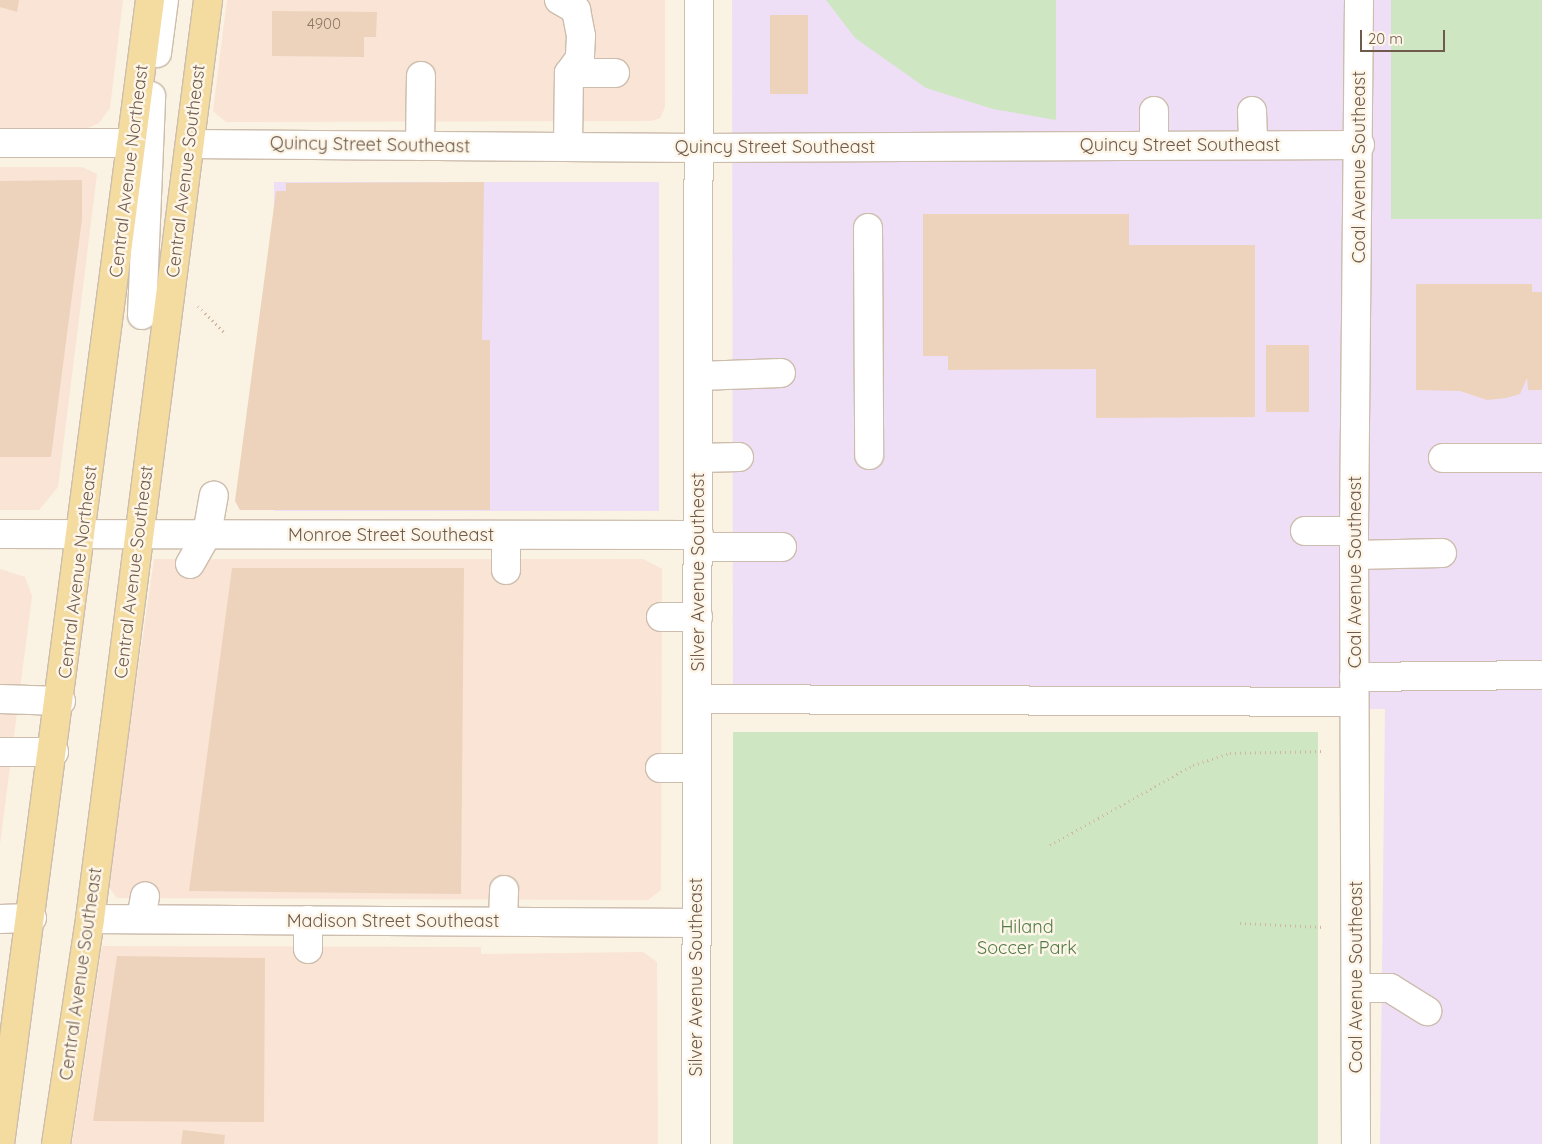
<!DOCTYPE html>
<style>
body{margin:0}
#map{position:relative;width:1542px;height:1144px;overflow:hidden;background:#faf2e2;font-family:Quicksand,sans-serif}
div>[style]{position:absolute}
.commercial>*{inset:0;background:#fae4d6}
.education>*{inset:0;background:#efdff6;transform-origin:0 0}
.green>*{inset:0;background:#cee6c2;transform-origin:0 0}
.building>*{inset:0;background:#edd3bc;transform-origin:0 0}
.path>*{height:3px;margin-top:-1.5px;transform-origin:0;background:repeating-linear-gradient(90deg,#d2b79f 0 1px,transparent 0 5px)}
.roads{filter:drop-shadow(1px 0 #ccbdad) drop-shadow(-1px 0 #ccbdad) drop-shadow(0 1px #ccbdad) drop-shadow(0 -1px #ccbdad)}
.minor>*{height:28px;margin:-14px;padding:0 14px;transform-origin:14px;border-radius:14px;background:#fff}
.major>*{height:28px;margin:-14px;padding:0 14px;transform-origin:14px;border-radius:14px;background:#f4db9f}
span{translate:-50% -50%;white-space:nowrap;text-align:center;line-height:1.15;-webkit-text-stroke:5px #fdf6e8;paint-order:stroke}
.number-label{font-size:15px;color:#8e7867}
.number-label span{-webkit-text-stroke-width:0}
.street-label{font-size:18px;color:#6f5a4b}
.park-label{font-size:18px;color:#527a46}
.scale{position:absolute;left:1360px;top:30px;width:85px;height:22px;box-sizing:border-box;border:2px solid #6f5a4b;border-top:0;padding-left:6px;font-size:15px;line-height:18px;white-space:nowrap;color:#6f5a4b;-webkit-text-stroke:4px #fdf6e8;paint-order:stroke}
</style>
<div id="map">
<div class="commercial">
<i style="clip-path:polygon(0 0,123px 0,110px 108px,99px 123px,88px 128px,0 128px)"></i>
<i style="clip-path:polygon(227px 0,665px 0,665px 107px,660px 118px,651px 121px,226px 122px,213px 111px)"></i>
<i style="clip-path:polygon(0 167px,82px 167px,97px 174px,58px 487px,39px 510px,0 510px)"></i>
<i style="clip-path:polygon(154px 559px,643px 559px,662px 569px,661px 890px,648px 900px,117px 898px,107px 885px)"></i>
<i style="clip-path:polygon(0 569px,25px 577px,32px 596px,0 844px)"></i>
<i style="clip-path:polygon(102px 946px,481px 947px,481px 954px,643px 952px,657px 962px,658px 1144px,72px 1144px)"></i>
</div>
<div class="education">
<i style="clip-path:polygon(732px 0,1542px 0,1542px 1144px,1380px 1144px,1385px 709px,733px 711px)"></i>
<i style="left:274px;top:182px;width:385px;height:329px"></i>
</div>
<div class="green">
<i style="clip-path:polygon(826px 0,1056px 0,1056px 120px,993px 109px,926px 88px,855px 38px)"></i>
<i style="left:1391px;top:0;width:151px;height:219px"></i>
<i style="left:733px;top:732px;width:585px;height:412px"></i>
</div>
<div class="building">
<i style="clip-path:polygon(0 0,19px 0,17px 12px,0 7px)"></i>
<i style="clip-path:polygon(272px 11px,377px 12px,376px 37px,364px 37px,364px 57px,272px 56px)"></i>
<i style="left:770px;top:15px;width:38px;height:79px"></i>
<i style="clip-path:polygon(82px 180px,82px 219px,51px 457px,0 457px,0 181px)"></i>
<i style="clip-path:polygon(484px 182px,482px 340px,490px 340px,490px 510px,240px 510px,235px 501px,276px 191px,286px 191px,286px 183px)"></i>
<i style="clip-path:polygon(923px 214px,1129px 214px,1129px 245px,1255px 245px,1255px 417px,1096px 418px,1096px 369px,948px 370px,948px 356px,923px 356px)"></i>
<i style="clip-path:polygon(1416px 284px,1532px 284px,1532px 292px,1542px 292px,1542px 390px,1528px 390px,1527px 378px,1520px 394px,1506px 398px,1487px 400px,1460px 391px,1416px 390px)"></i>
<i style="left:1266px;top:345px;width:43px;height:67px"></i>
<i style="clip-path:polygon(232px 568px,464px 568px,461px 894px,189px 891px)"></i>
<i style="clip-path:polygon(117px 956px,265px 958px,264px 1122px,93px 1121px)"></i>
<i style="clip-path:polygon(183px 1130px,225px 1135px,224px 1144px,181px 1144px)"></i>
</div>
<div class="path">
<i style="left:198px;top:306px;width:38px;rotate:45deg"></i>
<i style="left:1050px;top:845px;width:164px;rotate:-29.2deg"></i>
<i style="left:1193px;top:765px;width:39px;rotate:-18deg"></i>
<i style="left:1230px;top:753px;width:94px;rotate:-1.2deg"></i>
<i style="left:1240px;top:923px;width:85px;rotate:2.7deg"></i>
</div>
<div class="roads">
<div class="minor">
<i style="left:559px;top:0;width:20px;rotate:30deg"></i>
<i style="left:576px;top:10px;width:26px;rotate:79deg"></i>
<i style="left:581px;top:36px;width:22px;rotate:93deg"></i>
<i style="left:580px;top:58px;width:19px;rotate:126deg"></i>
<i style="left:569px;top:73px;width:74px;rotate:90.8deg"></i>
<i style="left:157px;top:53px;width:53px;rotate:-82.5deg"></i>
<i style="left:569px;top:73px;width:46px"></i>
<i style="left:1154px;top:111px;width:34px;rotate:90deg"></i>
<i style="left:1252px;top:111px;width:34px;rotate:88deg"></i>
<i style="left:0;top:143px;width:133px"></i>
<i style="left:190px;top:144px;width:509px;rotate:0.45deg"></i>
<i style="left:699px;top:148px;width:661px;rotate:-0.26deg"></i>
<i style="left:420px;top:146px;width:70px;rotate:-89.2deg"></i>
<i style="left:868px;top:228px;width:227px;rotate:89.7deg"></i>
<i style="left:142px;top:315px;width:219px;rotate:-87.6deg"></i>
<i style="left:699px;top:376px;width:82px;rotate:-2.1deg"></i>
<i style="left:699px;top:458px;width:40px;rotate:-1.4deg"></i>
<i style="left:1443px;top:458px;width:99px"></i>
<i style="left:1305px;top:531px;width:49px"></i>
<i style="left:0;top:534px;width:699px;rotate:0.08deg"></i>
<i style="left:506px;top:535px;width:35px;rotate:90deg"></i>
<i style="left:699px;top:547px;width:83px"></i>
<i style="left:1354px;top:555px;width:88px;rotate:-1.3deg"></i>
<i style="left:190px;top:564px;width:34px;rotate:-60deg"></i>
<i style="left:207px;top:534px;width:39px;rotate:-80deg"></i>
<i style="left:661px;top:617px;width:37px"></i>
<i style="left:1354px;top:677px;width:188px;rotate:-0.6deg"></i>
<i style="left:0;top:699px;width:61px;rotate:1.9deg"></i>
<i style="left:697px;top:699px;width:657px;rotate:0.26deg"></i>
<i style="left:0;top:752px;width:54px"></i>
<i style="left:660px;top:768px;width:37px"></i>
<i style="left:0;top:919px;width:32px;rotate:-2deg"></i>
<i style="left:90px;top:919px;width:606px;rotate:0.38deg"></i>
<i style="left:141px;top:919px;width:23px;rotate:-80deg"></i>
<i style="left:308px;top:920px;width:29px;rotate:90deg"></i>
<i style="left:503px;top:921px;width:31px;rotate:-88deg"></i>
<i style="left:1356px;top:988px;width:34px"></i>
<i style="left:1390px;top:988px;width:44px;rotate:31.9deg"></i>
<i style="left:696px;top:1144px;width:1144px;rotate:-89.85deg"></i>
<i style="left:1356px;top:1144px;width:613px;rotate:-90.19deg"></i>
<i style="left:1354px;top:531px;width:531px;rotate:-89.46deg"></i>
</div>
<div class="major">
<i style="left:0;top:1144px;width:1154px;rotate:-82.53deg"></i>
<i style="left:56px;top:1144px;width:228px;rotate:-81.4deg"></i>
<i style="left:90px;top:919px;width:927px;rotate:-82.68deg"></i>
</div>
</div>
<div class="number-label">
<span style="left:324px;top:24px">4900</span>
</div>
<div class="street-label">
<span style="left:370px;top:145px;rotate:1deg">Quincy Street Southeast</span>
<span style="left:1180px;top:145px">Quincy Street Southeast</span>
<span style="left:775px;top:147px">Quincy Street Southeast</span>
<span style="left:1359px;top:167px;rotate:-90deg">Coal Avenue Southeast</span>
<span style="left:129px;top:171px;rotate:-83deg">Central Avenue Northeast</span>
<span style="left:186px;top:171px;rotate:-83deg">Central Avenue Southeast</span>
<span style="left:391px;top:535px">Monroe Street Southeast</span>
<span style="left:78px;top:572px;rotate:-83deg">Central Avenue Northeast</span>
<span style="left:134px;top:572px;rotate:-83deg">Central Avenue Southeast</span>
<span style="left:698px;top:572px;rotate:-90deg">Silver Avenue Southeast</span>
<span style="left:1355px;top:572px;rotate:-90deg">Coal Avenue Southeast</span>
<span style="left:393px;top:921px">Madison Street Southeast</span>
<span style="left:81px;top:974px;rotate:-82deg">Central Avenue Southeast</span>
<span style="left:696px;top:977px;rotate:-90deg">Silver Avenue Southeast</span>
<span style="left:1356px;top:977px;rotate:-90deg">Coal Avenue Southeast</span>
</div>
<div class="park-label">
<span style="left:1027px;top:938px">Hiland<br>Soccer Park</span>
</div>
<div class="scale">20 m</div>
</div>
